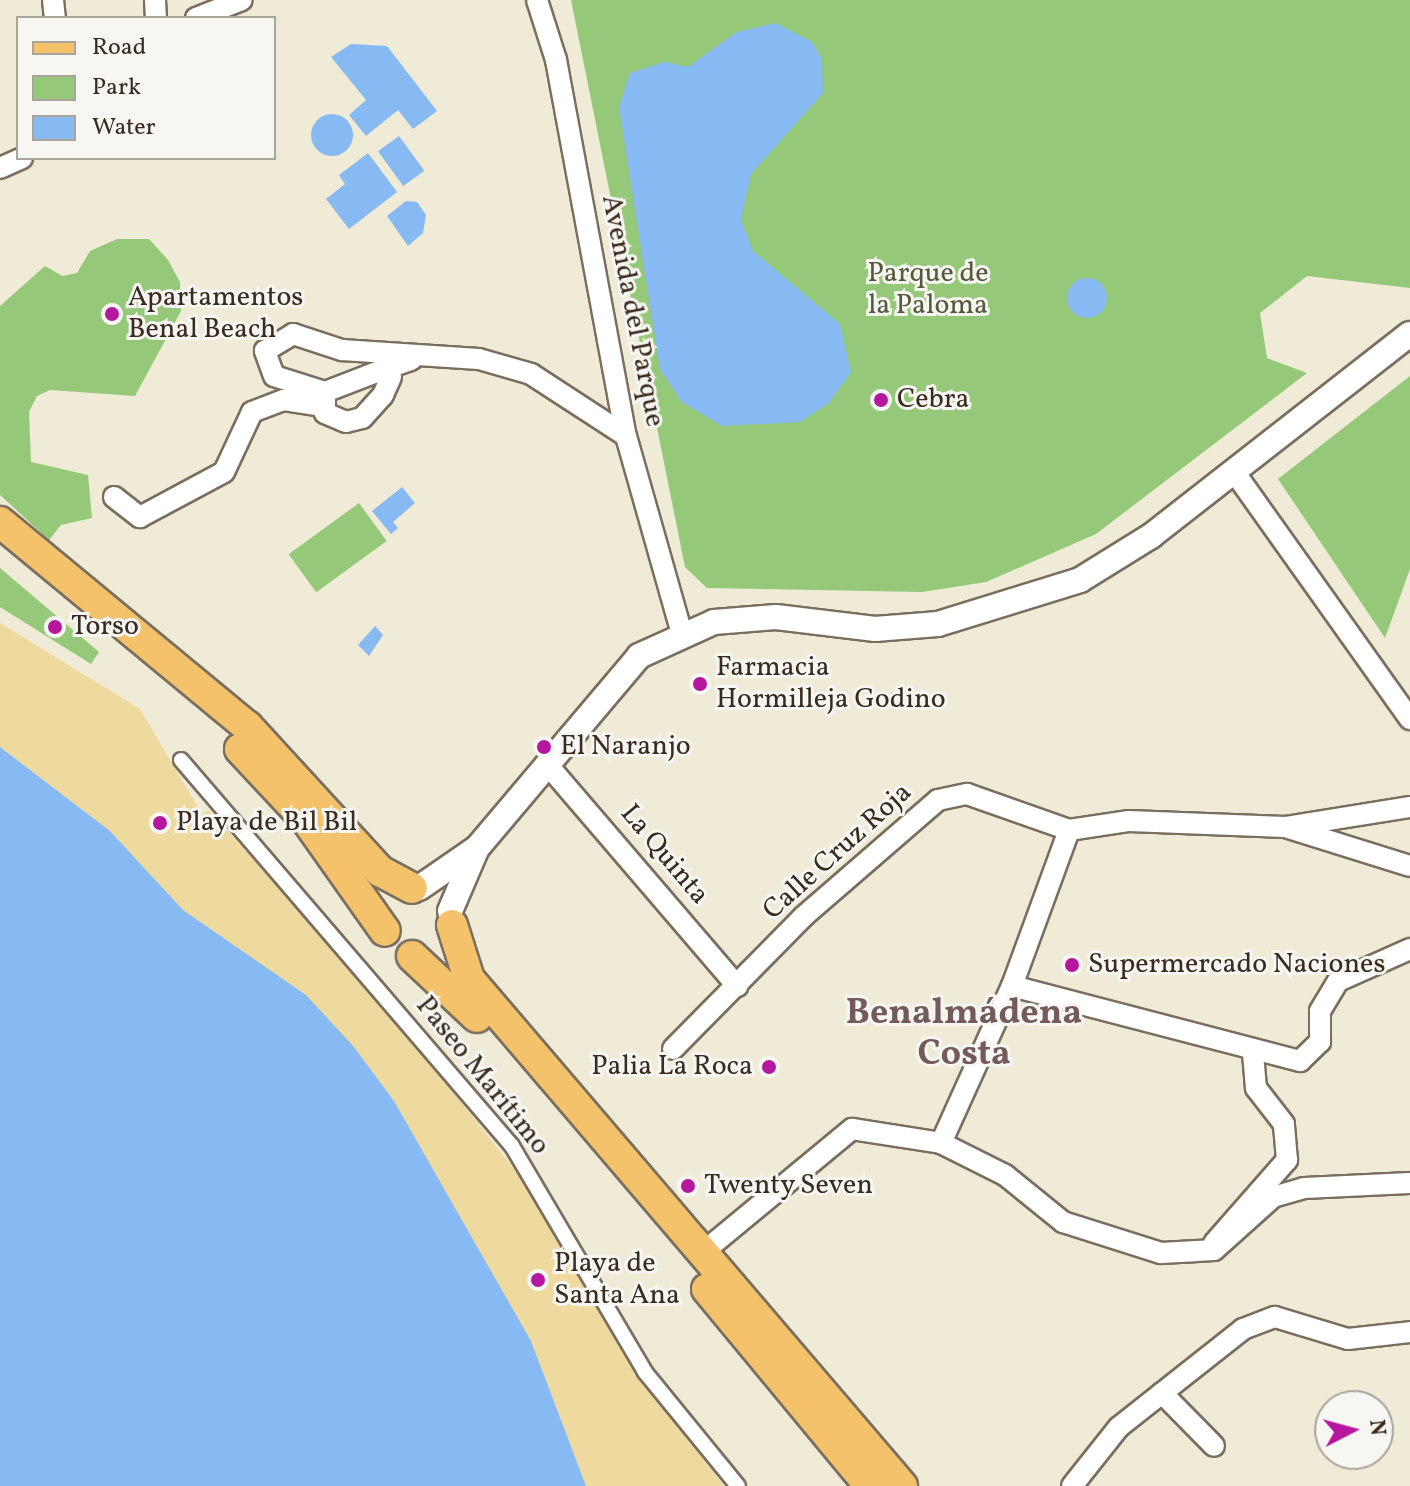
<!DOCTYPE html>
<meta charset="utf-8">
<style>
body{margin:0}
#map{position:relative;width:1410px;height:1486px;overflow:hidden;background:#efebd7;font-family:Vollkorn,serif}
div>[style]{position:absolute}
.green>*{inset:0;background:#95c879;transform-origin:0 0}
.sand>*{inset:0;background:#eeda9e}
.water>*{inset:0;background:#87b9f3;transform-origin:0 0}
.round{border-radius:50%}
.roads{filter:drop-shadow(2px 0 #7a6e5f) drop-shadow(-2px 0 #7a6e5f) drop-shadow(0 2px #7a6e5f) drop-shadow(0 -2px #7a6e5f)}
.pedestrian>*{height:14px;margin:-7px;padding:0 7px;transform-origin:7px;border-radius:7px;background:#fff}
.minor>*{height:20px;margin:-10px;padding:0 10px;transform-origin:10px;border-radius:10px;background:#fff}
.tertiary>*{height:24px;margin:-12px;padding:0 12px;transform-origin:12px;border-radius:12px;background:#fff}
.primary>*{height:30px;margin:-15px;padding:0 15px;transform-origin:15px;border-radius:15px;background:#f3c26a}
.dots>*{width:22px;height:22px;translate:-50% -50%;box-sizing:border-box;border:4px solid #f6f6f2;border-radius:50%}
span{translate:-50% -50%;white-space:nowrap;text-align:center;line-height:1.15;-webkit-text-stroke:6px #f6f6f2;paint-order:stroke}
.park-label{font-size:28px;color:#565939}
.poi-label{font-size:28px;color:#3b2a1e}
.left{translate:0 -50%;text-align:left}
.right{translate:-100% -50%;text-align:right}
.street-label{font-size:28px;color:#3b2a1e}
.district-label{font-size:36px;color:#755a5a;font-weight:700}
.legend{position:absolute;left:16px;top:16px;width:260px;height:144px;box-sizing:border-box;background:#f6f6f2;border:2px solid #aba49d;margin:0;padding:10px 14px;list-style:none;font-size:24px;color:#3b2a1e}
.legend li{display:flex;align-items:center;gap:16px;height:40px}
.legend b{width:40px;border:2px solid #aba49d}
.north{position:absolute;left:1314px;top:1390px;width:80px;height:80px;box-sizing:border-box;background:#f6f6f2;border:2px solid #aba49d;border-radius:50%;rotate:84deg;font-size:22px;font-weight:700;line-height:32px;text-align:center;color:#3b2a1e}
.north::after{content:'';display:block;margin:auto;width:28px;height:36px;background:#b5179e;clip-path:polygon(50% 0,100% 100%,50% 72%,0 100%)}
</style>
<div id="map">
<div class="green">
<i style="clip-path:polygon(571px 0,1410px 0,1410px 288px,1307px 276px,1260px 313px,1267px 358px,1307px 373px,1096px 534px,986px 582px,922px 592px,707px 588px,685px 567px)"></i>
<i style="clip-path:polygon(117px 239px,149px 239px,168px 260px,180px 282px,181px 311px,135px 396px,50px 390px,37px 396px,29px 412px,31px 462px,88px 475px,92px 518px,61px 525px,49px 540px,0 495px,0 306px,45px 266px,62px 276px,77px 273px,90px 251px)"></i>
<i style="clip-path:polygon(1410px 376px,1410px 569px,1385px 638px,1278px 479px)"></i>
<i style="left:359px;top:503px;width:47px;height:87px;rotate:54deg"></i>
<i style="clip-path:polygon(0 568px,99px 652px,91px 664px,0 607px)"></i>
</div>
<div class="sand">
<i style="clip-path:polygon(0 623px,140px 709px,202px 814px,208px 810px,362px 978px,527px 1185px,633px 1370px,724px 1486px,586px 1486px,531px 1341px,394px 1101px,354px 1047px,183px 910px,110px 831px,0 747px)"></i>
</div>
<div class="water">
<i style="clip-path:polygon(776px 23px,812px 42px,822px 59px,823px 93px,751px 174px,741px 220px,753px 251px,840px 324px,851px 372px,829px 403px,800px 422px,722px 426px,682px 402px,660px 369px,619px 107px,630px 73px,664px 62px,688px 67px,737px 32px)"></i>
<i style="clip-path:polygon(351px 44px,387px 46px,437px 111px,413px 129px,398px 110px,366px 136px,349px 115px,366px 100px,331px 57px)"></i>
<i class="round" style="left:311px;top:114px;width:42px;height:42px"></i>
<i style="left:399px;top:136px;width:43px;height:26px;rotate:54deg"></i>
<i style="clip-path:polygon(368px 153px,397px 192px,349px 229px,326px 199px,345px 184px,339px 175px)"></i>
<i style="clip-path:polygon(406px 201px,417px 202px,426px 215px,423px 233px,408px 246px,387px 216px)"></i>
<i class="round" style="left:1067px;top:278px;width:40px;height:40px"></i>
<i style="clip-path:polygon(402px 487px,415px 503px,393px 522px,398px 528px,391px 534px,372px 511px)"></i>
<i style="clip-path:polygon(375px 626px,383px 635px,369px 656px,358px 645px)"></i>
<i style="clip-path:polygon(0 747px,110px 831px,183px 910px,306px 995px,354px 1047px,394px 1101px,531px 1341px,586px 1486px,0 1486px)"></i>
</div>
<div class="roads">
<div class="pedestrian">
<i style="left:181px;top:760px;width:508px;rotate:49.39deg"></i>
<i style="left:512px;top:1146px;width:262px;rotate:59.5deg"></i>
<i style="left:645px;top:1372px;width:147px;rotate:50.8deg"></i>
</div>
<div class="minor">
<i style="left:53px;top:0;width:18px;rotate:84deg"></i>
<i style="left:155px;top:0;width:18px;rotate:87deg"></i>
<i style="left:537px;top:0;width:63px;rotate:72.4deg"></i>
<i style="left:556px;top:60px;width:382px;rotate:79.5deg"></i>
<i style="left:626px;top:436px;width:203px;rotate:74.2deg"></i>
<i style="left:196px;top:18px;width:49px;rotate:-21.4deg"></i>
<i style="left:0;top:168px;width:24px;rotate:-24deg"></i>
<i style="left:382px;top:370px;width:11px;rotate:38deg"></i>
<i style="left:391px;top:377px;width:20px;rotate:114deg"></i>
<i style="left:383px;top:395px;width:31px;rotate:132deg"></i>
<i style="left:362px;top:418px;width:16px;rotate:166deg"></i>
<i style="left:346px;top:422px;width:23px;rotate:-157deg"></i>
<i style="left:325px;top:413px;width:21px;rotate:-90deg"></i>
<i style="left:325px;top:392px;width:61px;rotate:-21.1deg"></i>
<i style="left:382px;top:370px;width:31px;rotate:-19deg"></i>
<i style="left:325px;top:392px;width:53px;rotate:-162.6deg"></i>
<i style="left:274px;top:376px;width:27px;rotate:-110deg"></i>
<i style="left:265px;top:351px;width:33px;rotate:-31deg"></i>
<i style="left:293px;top:334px;width:52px;rotate:18.1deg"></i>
<i style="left:342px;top:350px;width:137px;rotate:3.8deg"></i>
<i style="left:479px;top:359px;width:54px;rotate:16.1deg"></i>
<i style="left:531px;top:374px;width:113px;rotate:33.1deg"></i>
<i style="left:1235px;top:473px;width:302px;rotate:54.6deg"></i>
<i style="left:114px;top:497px;width:33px;rotate:38deg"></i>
<i style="left:140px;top:517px;width:95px;rotate:-28.2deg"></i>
<i style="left:224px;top:472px;width:66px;rotate:-65deg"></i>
<i style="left:252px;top:412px;width:34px;rotate:-21deg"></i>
<i style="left:284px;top:400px;width:38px;rotate:9deg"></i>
<i style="left:546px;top:763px;width:294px;rotate:49.4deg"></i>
<i style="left:1285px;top:827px;width:131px;rotate:17.3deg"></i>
<i style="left:1012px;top:986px;width:298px;rotate:14.6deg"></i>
<i style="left:1300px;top:1061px;width:28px;rotate:-44deg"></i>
<i style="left:1320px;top:1042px;width:31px;rotate:-90deg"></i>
<i style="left:1320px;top:1011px;width:35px;rotate:-59deg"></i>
<i style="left:1338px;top:981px;width:79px;rotate:-24deg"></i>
<i style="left:673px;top:1049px;width:187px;rotate:-45.4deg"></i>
<i style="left:804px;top:916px;width:177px;rotate:-40.9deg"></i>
<i style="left:938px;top:800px;width:30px;rotate:-12deg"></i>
<i style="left:967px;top:794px;width:108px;rotate:19.4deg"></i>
<i style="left:1069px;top:830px;width:61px;rotate:-8.5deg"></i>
<i style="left:1129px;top:821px;width:156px;rotate:2.2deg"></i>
<i style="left:1285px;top:827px;width:127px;rotate:-9.1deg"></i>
<i style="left:941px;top:1143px;width:172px;rotate:-65.7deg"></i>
<i style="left:1012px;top:986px;width:166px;rotate:-69.9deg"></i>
<i style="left:1214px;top:1243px;width:111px;rotate:-48.7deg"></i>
<i style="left:1287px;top:1160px;width:36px;rotate:-95deg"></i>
<i style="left:1284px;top:1124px;width:46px;rotate:-127.9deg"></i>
<i style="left:1256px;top:1088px;width:34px;rotate:-95deg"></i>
<i style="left:702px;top:1253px;width:195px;rotate:-39.6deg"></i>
<i style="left:852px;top:1129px;width:90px;rotate:8.9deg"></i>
<i style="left:941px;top:1143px;width:72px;rotate:26.6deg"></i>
<i style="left:1005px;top:1175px;width:75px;rotate:39deg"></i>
<i style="left:1063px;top:1222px;width:103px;rotate:17.6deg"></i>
<i style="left:1161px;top:1253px;width:53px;rotate:-3.2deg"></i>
<i style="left:1214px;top:1250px;width:79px;rotate:-41.9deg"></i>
<i style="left:1273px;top:1197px;width:32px;rotate:-16deg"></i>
<i style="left:1304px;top:1188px;width:106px;rotate:-2.7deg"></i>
<i style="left:1162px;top:1393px;width:74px;rotate:45.5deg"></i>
<i style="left:1072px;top:1486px;width:75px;rotate:-51.5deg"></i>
<i style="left:1119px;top:1427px;width:158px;rotate:-38.3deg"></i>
<i style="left:1243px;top:1329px;width:34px;rotate:-21deg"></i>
<i style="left:1275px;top:1317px;width:76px;rotate:16.8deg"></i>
<i style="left:1348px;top:1339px;width:62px;rotate:-6.4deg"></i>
</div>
<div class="tertiary">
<i style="left:419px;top:888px;width:70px;rotate:-34.6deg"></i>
<i style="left:450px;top:911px;width:69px;rotate:-66.8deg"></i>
<i style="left:477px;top:848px;width:251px;rotate:-49.8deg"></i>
<i style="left:639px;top:656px;width:82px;rotate:-24.4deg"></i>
<i style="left:714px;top:622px;width:62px;rotate:-4.6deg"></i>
<i style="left:776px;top:617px;width:100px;rotate:6.9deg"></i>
<i style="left:875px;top:629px;width:63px;rotate:-4.5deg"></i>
<i style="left:938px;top:624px;width:149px;rotate:-17.2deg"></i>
<i style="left:1080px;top:580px;width:84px;rotate:-31.8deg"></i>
<i style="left:1151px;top:536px;width:328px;rotate:-38deg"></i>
</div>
<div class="primary">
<i style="left:0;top:522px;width:320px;rotate:39.6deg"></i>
<i style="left:247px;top:726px;width:197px;rotate:47.5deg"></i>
<i style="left:380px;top:871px;width:36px;rotate:28deg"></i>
<i style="left:240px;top:749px;width:100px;rotate:47deg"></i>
<i style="left:308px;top:822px;width:133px;rotate:54.8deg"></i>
<i style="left:452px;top:925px;width:57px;rotate:72.5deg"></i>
<i style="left:469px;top:979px;width:667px;rotate:49.5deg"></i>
<i style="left:412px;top:956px;width:89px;rotate:43.2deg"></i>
<i style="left:707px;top:1289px;width:256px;rotate:50.4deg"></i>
</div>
</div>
<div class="dots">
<i style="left:112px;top:314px;background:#b5179e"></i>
<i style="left:881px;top:400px;background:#b5179e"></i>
<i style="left:55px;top:627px;background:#b5179e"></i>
<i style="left:700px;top:684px;background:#b5179e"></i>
<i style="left:544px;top:747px;background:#b5179e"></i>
<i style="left:160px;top:823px;background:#b5179e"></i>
<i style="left:1072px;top:965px;background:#b5179e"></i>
<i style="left:769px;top:1067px;background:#b5179e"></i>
<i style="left:688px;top:1186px;background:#b5179e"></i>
<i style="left:538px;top:1280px;background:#b5179e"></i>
</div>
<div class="park-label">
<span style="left:928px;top:290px">Parque de<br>la Paloma</span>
</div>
<div class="poi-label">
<span class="left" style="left:128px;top:314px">Apartamentos<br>Benal Beach</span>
<span class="left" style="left:897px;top:400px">Cebra</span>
<span class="left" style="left:71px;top:627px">Torso</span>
<span class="left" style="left:716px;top:684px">Farmacia<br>Hormilleja Godino</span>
<span class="left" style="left:560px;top:747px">El Naranjo</span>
<span class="left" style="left:176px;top:823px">Playa de Bil Bil</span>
<span class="left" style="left:1088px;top:965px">Supermercado Naciones</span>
<span class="right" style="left:753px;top:1067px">Palia La Roca</span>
<span class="left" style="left:704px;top:1186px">Twenty Seven</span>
<span class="left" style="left:554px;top:1280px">Playa de<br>Santa Ana</span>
</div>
<div class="street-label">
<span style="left:632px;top:311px;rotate:79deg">Avenida del Parque</span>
<span style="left:838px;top:852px;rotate:-42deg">Calle Cruz Roja</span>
<span style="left:664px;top:855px;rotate:50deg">La Quinta</span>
<span style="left:482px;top:1076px;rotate:51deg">Paseo Marítimo</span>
</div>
<div class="district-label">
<span style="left:964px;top:1035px">Benalmádena<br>Costa</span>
</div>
<ul class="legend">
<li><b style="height:10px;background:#f3c26a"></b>Road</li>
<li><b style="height:22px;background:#95c879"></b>Park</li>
<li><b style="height:22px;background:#87b9f3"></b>Water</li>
</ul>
<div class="north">N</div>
</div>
